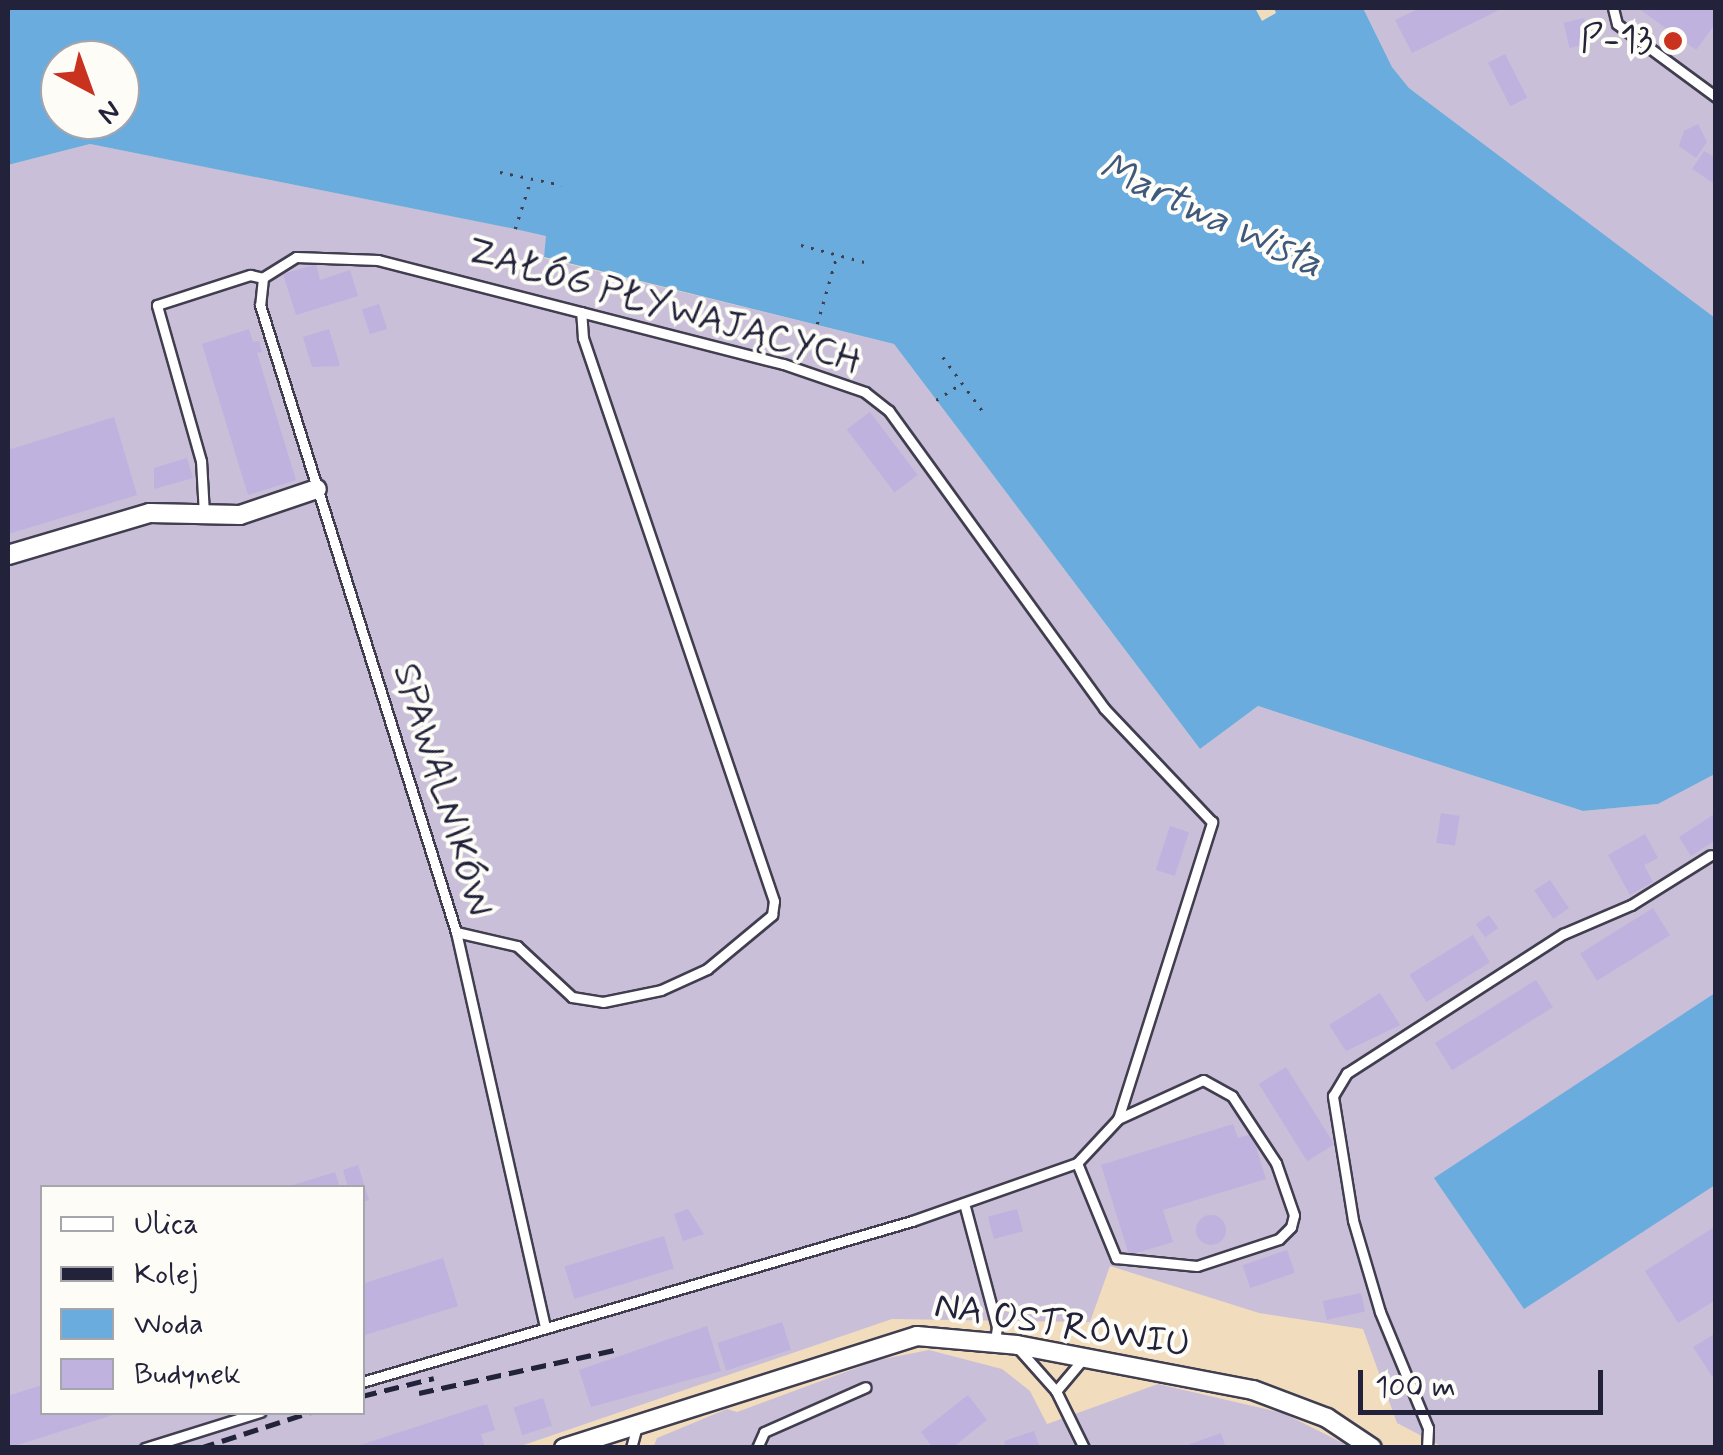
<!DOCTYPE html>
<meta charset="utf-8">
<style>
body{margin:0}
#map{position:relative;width:1723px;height:1455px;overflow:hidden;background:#f1ddbe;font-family:Mynerve,sans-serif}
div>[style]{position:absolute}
.industrial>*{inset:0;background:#c9bfd8}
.water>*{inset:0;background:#6aacde}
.building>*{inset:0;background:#bfb2df;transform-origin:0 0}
.round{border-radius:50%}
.path>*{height:2.5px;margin-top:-1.25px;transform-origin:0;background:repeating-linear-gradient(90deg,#413e4f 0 2.5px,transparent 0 10.5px)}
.roads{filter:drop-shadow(2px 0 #413e4f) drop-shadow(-2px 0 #413e4f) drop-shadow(0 2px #413e4f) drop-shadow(0 -2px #413e4f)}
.lane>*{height:9px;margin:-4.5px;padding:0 4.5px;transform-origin:4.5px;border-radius:4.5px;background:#fff}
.street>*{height:18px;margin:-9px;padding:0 9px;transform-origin:9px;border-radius:9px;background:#fff}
.rail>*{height:5px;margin-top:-2.5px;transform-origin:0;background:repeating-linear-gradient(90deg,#22223b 0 15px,transparent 0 23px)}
.dots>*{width:28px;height:28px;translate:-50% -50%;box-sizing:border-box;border:5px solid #fdfcf7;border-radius:50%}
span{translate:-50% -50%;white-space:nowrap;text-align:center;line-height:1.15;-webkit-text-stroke:8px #fdfcf7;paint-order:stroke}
.poi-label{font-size:38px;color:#22223b}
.right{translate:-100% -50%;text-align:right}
.street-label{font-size:38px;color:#22223b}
.water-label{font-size:40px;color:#3f597c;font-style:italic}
.frame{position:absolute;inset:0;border:10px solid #22223b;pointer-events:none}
.legend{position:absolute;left:40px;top:1185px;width:325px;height:230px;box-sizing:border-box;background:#fdfcf7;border:2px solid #a5a5ac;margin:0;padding:12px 18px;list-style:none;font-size:30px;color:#22223b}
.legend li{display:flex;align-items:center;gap:20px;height:50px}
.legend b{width:50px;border:2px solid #a5a5ac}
.north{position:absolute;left:40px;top:40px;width:100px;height:100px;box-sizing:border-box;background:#fdfcf7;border:2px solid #a5a5ac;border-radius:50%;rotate:139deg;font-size:28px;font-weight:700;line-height:40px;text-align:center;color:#22223b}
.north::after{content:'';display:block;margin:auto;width:35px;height:45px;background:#c8321e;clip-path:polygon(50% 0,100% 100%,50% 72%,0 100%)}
.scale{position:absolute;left:1358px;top:1370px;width:245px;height:45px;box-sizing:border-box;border:5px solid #22223b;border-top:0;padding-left:12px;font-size:30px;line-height:35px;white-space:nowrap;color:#22223b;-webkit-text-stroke:8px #fdfcf7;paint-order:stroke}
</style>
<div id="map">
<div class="industrial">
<i style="clip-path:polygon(1363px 8px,1715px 8px,1715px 319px,1409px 88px,1392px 67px)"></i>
<i style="clip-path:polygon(evenodd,90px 144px,547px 235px,544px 258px,894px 344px,1200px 749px,1258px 706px,1583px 811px,1658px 804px,1715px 774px,1715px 1447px,1443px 1447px,1397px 1423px,1363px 1329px,1259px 1313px,1110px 1266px,1090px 1322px,892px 1319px,518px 1447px,8px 1447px,8px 165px,90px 144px,42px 1188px,362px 1188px,362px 1412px,42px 1412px,42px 1188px)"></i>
<i style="clip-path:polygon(929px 1350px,1002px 1369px,1030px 1391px,1047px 1424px,1158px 1384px,1283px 1413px,1351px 1447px,653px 1448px,657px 1438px,727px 1409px,737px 1412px,878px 1360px)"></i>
</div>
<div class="water">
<i style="clip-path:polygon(evenodd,8px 8px,1255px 8px,1262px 21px,1276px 13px,1274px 8px,1363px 8px,1392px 67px,1409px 88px,1715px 318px,1715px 774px,1658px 804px,1583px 811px,1258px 706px,1200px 749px,894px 344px,544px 257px,546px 236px,515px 229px,90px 144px,8px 165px,8px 8px,60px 60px,120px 60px,120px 120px,60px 120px,60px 60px)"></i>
<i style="clip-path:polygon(1715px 993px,1715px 1185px,1524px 1309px,1434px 1178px)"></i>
</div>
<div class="building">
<i style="clip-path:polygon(1420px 8px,1503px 8px,1412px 53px,1395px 20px)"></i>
<i style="clip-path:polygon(1638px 8px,1716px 8px,1716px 23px,1696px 50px)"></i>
<i style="left:1584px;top:18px;width:26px;height:21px;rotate:77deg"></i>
<i style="left:1505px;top:54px;width:49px;height:19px;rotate:63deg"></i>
<i style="clip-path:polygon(1698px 124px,1707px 142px,1696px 158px,1679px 146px,1684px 131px)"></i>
<i style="clip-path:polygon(1704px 151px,1716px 158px,1716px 185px,1692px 169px)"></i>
<i style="clip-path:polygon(316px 264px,320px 280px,350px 270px,358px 296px,296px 315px,283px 274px)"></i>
<i style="left:379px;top:304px;width:26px;height:18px;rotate:72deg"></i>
<i style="clip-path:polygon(249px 329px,253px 342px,259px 341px,262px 352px,257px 353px,296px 480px,248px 495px,202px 344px)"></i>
<i style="clip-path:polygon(329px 329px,340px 366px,312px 367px,303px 337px)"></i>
<i style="left:870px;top:412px;width:79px;height:29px;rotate:53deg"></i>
<i style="clip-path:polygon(114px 417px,137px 495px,8px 534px,8px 450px)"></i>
<i style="clip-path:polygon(187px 458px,193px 478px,154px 489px,154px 468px)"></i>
<i style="left:1441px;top:813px;width:19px;height:30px;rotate:9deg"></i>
<i style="clip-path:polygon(1716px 813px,1716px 840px,1691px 856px,1679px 837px)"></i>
<i style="left:1170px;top:826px;width:20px;height:46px;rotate:18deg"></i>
<i style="clip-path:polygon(1645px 834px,1658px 858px,1644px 865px,1653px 882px,1630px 895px,1608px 855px)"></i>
<i style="left:1550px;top:880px;width:34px;height:19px;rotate:56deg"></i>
<i style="left:1653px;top:908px;width:32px;height:86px;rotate:58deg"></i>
<i style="left:1489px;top:915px;width:16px;height:16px;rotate:55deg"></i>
<i style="left:1473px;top:935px;width:32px;height:75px;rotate:58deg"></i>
<i style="left:1536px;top:980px;width:32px;height:119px;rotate:58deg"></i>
<i style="clip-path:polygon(1380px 993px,1400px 1025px,1346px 1051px,1329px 1025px)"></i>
<i style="left:1286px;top:1067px;width:91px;height:32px;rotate:58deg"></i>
<i style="clip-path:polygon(1233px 1124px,1238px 1138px,1252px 1134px,1266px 1179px,1163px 1210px,1173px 1242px,1129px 1255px,1101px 1165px)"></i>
<i style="clip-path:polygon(358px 1165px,369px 1200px,362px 1202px,362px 1188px,348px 1188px,343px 1170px)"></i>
<i style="clip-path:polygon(335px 1172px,340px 1188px,288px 1188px,287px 1187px)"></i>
<i style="clip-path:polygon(688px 1209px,704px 1234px,683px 1241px,674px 1214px)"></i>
<i style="left:1017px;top:1209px;width:23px;height:30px;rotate:75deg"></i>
<i class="round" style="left:1196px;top:1215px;width:30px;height:30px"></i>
<i style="clip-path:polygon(1716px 1226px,1716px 1300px,1678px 1323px,1645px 1271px)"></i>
<i style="left:664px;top:1236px;width:34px;height:104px;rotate:73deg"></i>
<i style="left:1287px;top:1250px;width:24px;height:47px;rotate:71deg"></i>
<i style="clip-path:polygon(443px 1258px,458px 1306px,362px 1336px,362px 1284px)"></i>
<i style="left:1361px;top:1293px;width:19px;height:39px;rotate:78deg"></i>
<i style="left:782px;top:1322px;width:29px;height:68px;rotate:72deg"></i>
<i style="clip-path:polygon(707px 1326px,721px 1371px,591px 1407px,579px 1370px)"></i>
<i style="clip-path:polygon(1716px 1333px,1716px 1382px,1693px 1347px)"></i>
<i style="clip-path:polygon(42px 1385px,42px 1412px,119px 1413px,8px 1448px,8px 1396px)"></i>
<i style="clip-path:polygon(968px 1395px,987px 1420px,952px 1448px,933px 1448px,921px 1432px)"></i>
<i style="left:543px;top:1398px;width:29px;height:31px;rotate:72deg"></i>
<i style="clip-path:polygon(487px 1404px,495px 1430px,481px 1434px,485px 1448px,351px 1448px)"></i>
<i style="clip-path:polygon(1034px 1431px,1040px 1448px,1006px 1448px,1004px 1441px)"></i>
<i style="clip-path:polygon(1221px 1433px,1226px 1448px,1182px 1448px,1182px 1447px)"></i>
</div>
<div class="path">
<i style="left:500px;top:172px;width:63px;rotate:11.8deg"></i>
<i style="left:515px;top:229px;width:52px;rotate:-72.3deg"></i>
<i style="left:801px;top:245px;width:73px;rotate:15deg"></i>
<i style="left:817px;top:324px;width:69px;rotate:-73.9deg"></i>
<i style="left:943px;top:357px;width:66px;rotate:53.7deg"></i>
<i style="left:936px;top:400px;width:27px;rotate:-33deg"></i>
</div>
<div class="roads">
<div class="lane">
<i style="left:1613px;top:8px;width:16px;rotate:76deg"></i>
<i style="left:1617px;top:24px;width:123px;rotate:36.4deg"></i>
<i style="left:204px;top:514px;width:53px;rotate:-93.2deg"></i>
<i style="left:201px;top:461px;width:162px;rotate:-105.8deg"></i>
<i style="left:157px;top:305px;width:98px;rotate:-17.9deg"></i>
<i style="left:250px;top:275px;width:13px;rotate:13deg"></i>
<i style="left:456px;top:932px;width:63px;rotate:12.9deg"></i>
<i style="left:517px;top:946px;width:75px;rotate:42.8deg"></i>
<i style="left:572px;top:997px;width:31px;rotate:9deg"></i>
<i style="left:603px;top:1002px;width:59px;rotate:-11.7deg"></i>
<i style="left:661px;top:990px;width:51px;rotate:-24.5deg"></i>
<i style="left:707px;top:969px;width:85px;rotate:-39.7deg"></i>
<i style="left:772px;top:915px;width:14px;rotate:-82deg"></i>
<i style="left:774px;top:901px;width:595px;rotate:-108.74deg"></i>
<i style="left:583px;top:338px;width:26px;rotate:-94deg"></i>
<i style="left:1077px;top:1163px;width:103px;rotate:67.7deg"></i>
<i style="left:1116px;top:1258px;width:81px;rotate:5.6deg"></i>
<i style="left:1197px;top:1266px;width:86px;rotate:-18.2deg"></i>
<i style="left:1279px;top:1239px;width:17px;rotate:-45deg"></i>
<i style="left:1291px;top:1227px;width:12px;rotate:-76deg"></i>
<i style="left:1294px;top:1215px;width:55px;rotate:-109.1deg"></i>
<i style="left:1276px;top:1163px;width:80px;rotate:-123.3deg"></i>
<i style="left:1232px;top:1096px;width:33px;rotate:-151deg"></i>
<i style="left:1203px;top:1080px;width:94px;rotate:155.4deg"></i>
<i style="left:964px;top:1203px;width:128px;rotate:75.1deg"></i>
<i style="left:997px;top:1327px;width:15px;rotate:98deg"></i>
<i style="left:1017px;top:1347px;width:59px;rotate:48.4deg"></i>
<i style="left:1056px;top:1391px;width:64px;rotate:63.8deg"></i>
<i style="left:362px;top:1382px;width:573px;rotate:-16.32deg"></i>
<i style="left:912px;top:1221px;width:175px;rotate:-19.4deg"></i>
<i style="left:1077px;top:1163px;width:60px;rotate:-47deg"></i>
<i style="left:1118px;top:1119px;width:312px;rotate:-72.4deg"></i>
<i style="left:1212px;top:822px;width:157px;rotate:-133.5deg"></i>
<i style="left:1104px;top:708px;width:367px;rotate:-125.9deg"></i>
<i style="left:889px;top:411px;width:31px;rotate:-142deg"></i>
<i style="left:865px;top:392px;width:87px;rotate:-161.1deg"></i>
<i style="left:783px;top:364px;width:418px;rotate:-165.6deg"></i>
<i style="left:378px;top:260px;width:82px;rotate:-177.9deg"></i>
<i style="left:296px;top:257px;width:39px;rotate:148deg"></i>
<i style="left:263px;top:278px;width:27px;rotate:96deg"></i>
<i style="left:260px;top:305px;width:657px;rotate:72.64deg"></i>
<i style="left:456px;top:932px;width:406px;rotate:77.3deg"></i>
<i style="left:1056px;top:1391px;width:42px;rotate:-49.8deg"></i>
<i style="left:145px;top:1448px;width:121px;rotate:-17.4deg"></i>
<i style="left:631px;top:1448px;width:23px;rotate:-75deg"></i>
<i style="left:757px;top:1448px;width:17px;rotate:-66deg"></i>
<i style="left:764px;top:1432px;width:111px;rotate:-23.8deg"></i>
<i style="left:1427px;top:1448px;width:20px;rotate:-87deg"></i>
<i style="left:1428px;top:1428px;width:126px;rotate:-112.5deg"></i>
<i style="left:1380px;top:1312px;width:96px;rotate:-106.4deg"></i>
<i style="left:1353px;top:1220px;width:126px;rotate:-99.2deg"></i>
<i style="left:1333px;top:1096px;width:27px;rotate:-59deg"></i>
<i style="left:1347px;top:1073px;width:257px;rotate:-32.8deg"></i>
<i style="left:1563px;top:934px;width:74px;rotate:-23.1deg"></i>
<i style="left:1631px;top:905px;width:94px;rotate:-32deg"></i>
</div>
<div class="street">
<i style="left:8px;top:555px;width:148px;rotate:-16.5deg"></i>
<i style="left:150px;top:513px;width:90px;rotate:1.3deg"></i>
<i style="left:240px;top:515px;width:81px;rotate:-18.7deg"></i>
<i style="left:564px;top:1448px;width:370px;rotate:-17.6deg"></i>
<i style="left:917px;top:1336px;width:100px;rotate:5.1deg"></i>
<i style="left:1017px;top:1345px;width:240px;rotate:10.8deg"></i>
<i style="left:1253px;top:1390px;width:79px;rotate:20.7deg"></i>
<i style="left:1327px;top:1418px;width:54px;rotate:33.7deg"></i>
</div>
</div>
<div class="rail">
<i style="left:419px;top:1393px;width:200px;rotate:-12.4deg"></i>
<i style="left:362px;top:1396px;width:74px;rotate:-14deg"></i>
<i style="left:200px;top:1448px;width:117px;rotate:-18deg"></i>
</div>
<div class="dots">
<i style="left:1673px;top:41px;background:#c8321e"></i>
</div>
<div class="poi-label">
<span class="right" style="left:1653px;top:41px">P-13</span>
</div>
<div class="street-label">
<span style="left:664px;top:307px;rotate:16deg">ZAŁÓG PŁYWAJĄCYCH</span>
<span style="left:442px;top:790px;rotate:73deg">SPAWALNIKÓW</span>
<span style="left:1062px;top:1326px;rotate:9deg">NA OSTROWIU</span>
</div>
<div class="water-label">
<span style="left:1211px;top:216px;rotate:25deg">Martwa Wisła</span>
</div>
<div class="frame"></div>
<ul class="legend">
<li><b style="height:12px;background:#fff"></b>Ulica</li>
<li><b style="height:12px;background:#22223b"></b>Kolej</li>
<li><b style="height:28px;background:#6aacde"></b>Woda</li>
<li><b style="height:28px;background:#bfb2df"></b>Budynek</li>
</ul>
<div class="north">N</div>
<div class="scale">100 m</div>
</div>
